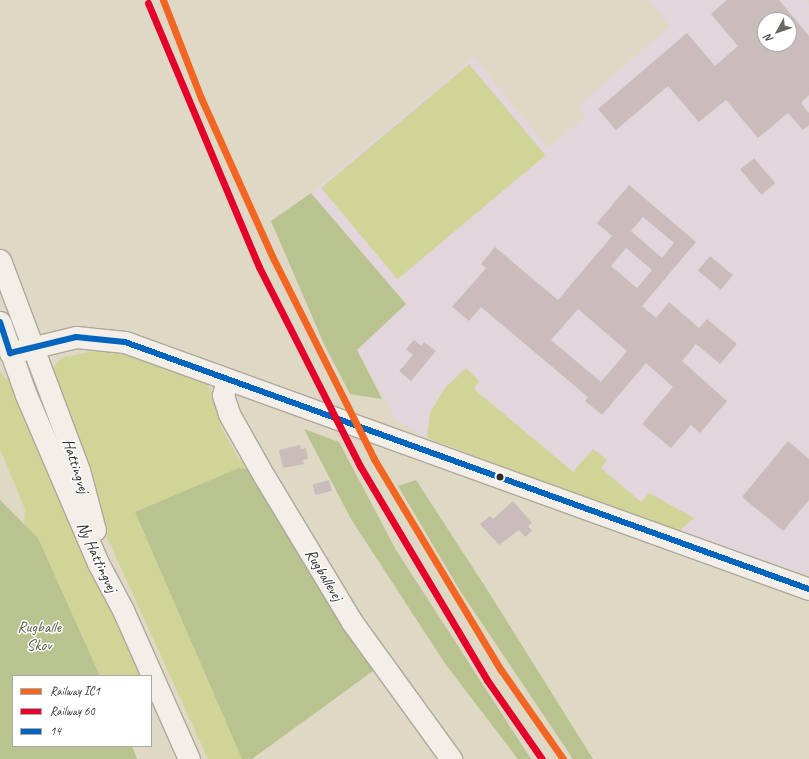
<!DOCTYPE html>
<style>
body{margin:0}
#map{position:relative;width:809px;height:759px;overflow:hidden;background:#dfd8c4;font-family:Caveat,sans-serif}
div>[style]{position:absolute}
.built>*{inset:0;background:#e3d5dc}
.green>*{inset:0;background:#d0d497;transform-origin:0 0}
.forest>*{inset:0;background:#b9c38f}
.building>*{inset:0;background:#cbbcbc;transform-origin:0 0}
.roads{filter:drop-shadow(1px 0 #aca89b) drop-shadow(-1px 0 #aca89b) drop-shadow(0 1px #aca89b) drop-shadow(0 -1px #aca89b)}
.secondary>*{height:21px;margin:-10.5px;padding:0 10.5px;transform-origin:10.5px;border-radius:10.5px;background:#f3efe8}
.bus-1>*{height:6px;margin:-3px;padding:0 3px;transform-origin:3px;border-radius:3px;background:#0065bd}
.rail-1>*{height:7px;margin:-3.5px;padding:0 3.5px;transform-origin:3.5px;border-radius:3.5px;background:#f26522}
.rail-2>*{height:7px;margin:-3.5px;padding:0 3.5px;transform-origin:3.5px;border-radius:3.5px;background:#e4002b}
.dots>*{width:11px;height:11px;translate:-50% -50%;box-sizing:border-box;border:2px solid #fff;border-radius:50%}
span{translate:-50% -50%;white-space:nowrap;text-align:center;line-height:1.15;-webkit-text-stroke:3px #fff;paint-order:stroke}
.street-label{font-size:16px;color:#2b2b2b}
.park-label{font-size:16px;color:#595d40}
.legend{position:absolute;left:12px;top:675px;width:140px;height:72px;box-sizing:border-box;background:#fff;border:1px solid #aaa;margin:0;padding:5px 7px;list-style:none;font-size:12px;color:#2b2b2b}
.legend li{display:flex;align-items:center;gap:8px;height:20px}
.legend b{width:20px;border:1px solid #aaa}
.north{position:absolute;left:757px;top:12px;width:40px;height:40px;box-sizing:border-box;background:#fff;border:1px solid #aaa;border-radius:50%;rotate:230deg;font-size:11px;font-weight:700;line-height:16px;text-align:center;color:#2b2b2b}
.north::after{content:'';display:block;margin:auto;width:14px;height:18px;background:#6a6861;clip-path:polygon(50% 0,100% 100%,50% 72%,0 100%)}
</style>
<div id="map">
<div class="built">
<i style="clip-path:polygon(evenodd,648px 0,806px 0,809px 4px,809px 575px,678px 532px,694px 518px,641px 503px,601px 468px,593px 449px,573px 472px,473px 388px,445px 388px,430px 413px,427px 438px,397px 421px,357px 350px,311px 193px,474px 57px,548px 148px,585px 117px,577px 107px,670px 26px,648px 0,765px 20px,789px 20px,789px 44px,765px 44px,765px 20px)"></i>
</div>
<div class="green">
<i style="left:469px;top:64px;width:119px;height:193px;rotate:50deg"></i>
<i style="clip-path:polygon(95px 351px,121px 353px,205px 382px,217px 398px,221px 427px,239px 459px,252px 470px,239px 469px,135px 512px,242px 759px,208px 759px,106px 535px,95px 490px,52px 368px,64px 357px)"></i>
<i style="clip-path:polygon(466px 368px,479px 381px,474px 389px,573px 472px,593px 449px,607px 460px,601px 468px,641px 502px,649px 493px,694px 518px,678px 532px,427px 438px,430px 413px,445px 388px)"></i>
<i style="clip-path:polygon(0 372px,5px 378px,11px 378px,15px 387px,12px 389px,142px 676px,100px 676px,38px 538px,24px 524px,25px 509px,0 449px)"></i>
</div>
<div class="forest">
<i style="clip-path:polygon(311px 193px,406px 304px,357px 350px,382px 399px,350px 394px,324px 344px,271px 221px)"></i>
<i style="clip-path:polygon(304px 429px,339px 442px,396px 550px,531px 759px,518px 759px,446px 665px,351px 519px)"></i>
<i style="clip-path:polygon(239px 468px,252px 470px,373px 671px,252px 759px,242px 759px,135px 512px)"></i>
<i style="clip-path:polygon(416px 480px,488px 591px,593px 759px,573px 759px,461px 592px,398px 486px)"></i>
<i style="clip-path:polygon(0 500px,38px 538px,100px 676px,13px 676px,13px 746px,132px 746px,137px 759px,0 759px)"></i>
</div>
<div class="building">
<i style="clip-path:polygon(evenodd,727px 0,779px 0,809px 36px,809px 95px,801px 103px,809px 113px,809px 125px,803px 130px,788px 113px,758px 138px,726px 100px,699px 122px,668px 86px,616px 130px,598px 109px,687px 33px,715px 66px,738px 46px,711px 14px,727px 0,765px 20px,789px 20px,789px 44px,765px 44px,765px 20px)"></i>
<i style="left:754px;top:158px;width:33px;height:18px;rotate:50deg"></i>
<i style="clip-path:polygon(evenodd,629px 185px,696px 242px,642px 306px,656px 318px,669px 302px,699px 328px,707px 319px,737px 344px,720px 364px,696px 344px,682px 361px,727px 401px,700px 433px,691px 425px,671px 448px,642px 424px,673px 387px,646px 363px,602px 415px,585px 401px,588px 397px,481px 307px,469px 321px,452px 307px,486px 268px,481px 264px,495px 247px,558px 300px,612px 236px,597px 223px,629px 185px,643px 217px,674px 243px,662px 258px,631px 231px,643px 217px,629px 185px,626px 248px,652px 270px,637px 288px,611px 266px,626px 248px,629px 185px,578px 309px,627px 351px,601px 382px,551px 340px,578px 309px)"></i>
<i style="left:710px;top:256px;width:30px;height:19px;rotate:40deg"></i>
<i style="clip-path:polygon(414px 340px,421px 346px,424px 342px,436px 351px,411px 381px,399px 371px,413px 355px,406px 349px)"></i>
<i style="clip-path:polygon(788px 441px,809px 459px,809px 500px,783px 531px,742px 497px)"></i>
<i style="clip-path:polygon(300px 445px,301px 449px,306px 448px,308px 459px,303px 460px,304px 464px,283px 468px,279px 450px)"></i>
<i style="left:329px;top:480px;width:11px;height:17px;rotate:75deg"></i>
<i style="clip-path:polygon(513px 501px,532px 523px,528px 526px,532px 531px,525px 537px,519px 530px,499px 545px,480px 524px,490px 516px,493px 519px)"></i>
</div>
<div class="roads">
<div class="secondary">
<i style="left:0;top:260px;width:224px;rotate:69.4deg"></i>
<i style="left:79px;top:470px;width:62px;rotate:75.1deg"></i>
<i style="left:0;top:322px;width:77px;rotate:70.4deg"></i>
<i style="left:26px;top:395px;width:183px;rotate:66.8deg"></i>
<i style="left:98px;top:563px;width:53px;rotate:62deg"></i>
<i style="left:123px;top:610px;width:163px;rotate:66.1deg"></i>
<i style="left:10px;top:353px;width:68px;rotate:-13.6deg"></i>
<i style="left:76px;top:337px;width:49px;rotate:5.8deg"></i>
<i style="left:125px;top:342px;width:727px;rotate:19.86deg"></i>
<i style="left:227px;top:379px;width:16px;rotate:104deg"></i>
<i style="left:223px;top:395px;width:20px;rotate:72deg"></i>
<i style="left:229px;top:414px;width:71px;rotate:60.6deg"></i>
<i style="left:264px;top:476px;width:170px;rotate:58.9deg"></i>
<i style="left:352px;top:622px;width:169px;rotate:54.1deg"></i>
</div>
</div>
<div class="bus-1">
<i style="left:0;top:322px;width:33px;rotate:72deg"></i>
<i style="left:10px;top:353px;width:68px;rotate:-13.6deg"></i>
<i style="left:76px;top:337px;width:49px;rotate:5.8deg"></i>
<i style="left:125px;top:342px;width:727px;rotate:19.86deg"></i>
</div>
<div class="rail-1">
<i style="left:163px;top:0;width:105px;rotate:68.8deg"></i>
<i style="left:201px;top:98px;width:175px;rotate:65.8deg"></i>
<i style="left:273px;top:258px;width:225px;rotate:63.3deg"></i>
<i style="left:374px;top:459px;width:246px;rotate:59deg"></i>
<i style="left:501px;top:670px;width:108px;rotate:55.1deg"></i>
</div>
<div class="rail-2">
<i style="left:148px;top:3px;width:286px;rotate:67.2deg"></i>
<i style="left:259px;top:267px;width:223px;rotate:63.1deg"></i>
<i style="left:360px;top:466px;width:249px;rotate:59.3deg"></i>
<i style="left:487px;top:680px;width:96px;rotate:55.2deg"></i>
</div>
<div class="dots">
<i style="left:500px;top:477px;background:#2b2b2b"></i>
</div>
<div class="street-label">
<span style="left:76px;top:466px;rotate:72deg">Hattingvej</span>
<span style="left:97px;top:557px;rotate:65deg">Ny Hattingvej</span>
<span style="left:324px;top:575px;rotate:59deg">Rugballevej</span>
</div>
<div class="park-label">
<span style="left:39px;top:636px">Rugballe<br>Skov</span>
</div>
<ul class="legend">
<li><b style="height:5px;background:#f26522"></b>Railway IC1</li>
<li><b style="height:5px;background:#e4002b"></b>Railway 60</li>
<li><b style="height:5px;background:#0065bd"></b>14</li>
</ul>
<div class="north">N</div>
</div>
